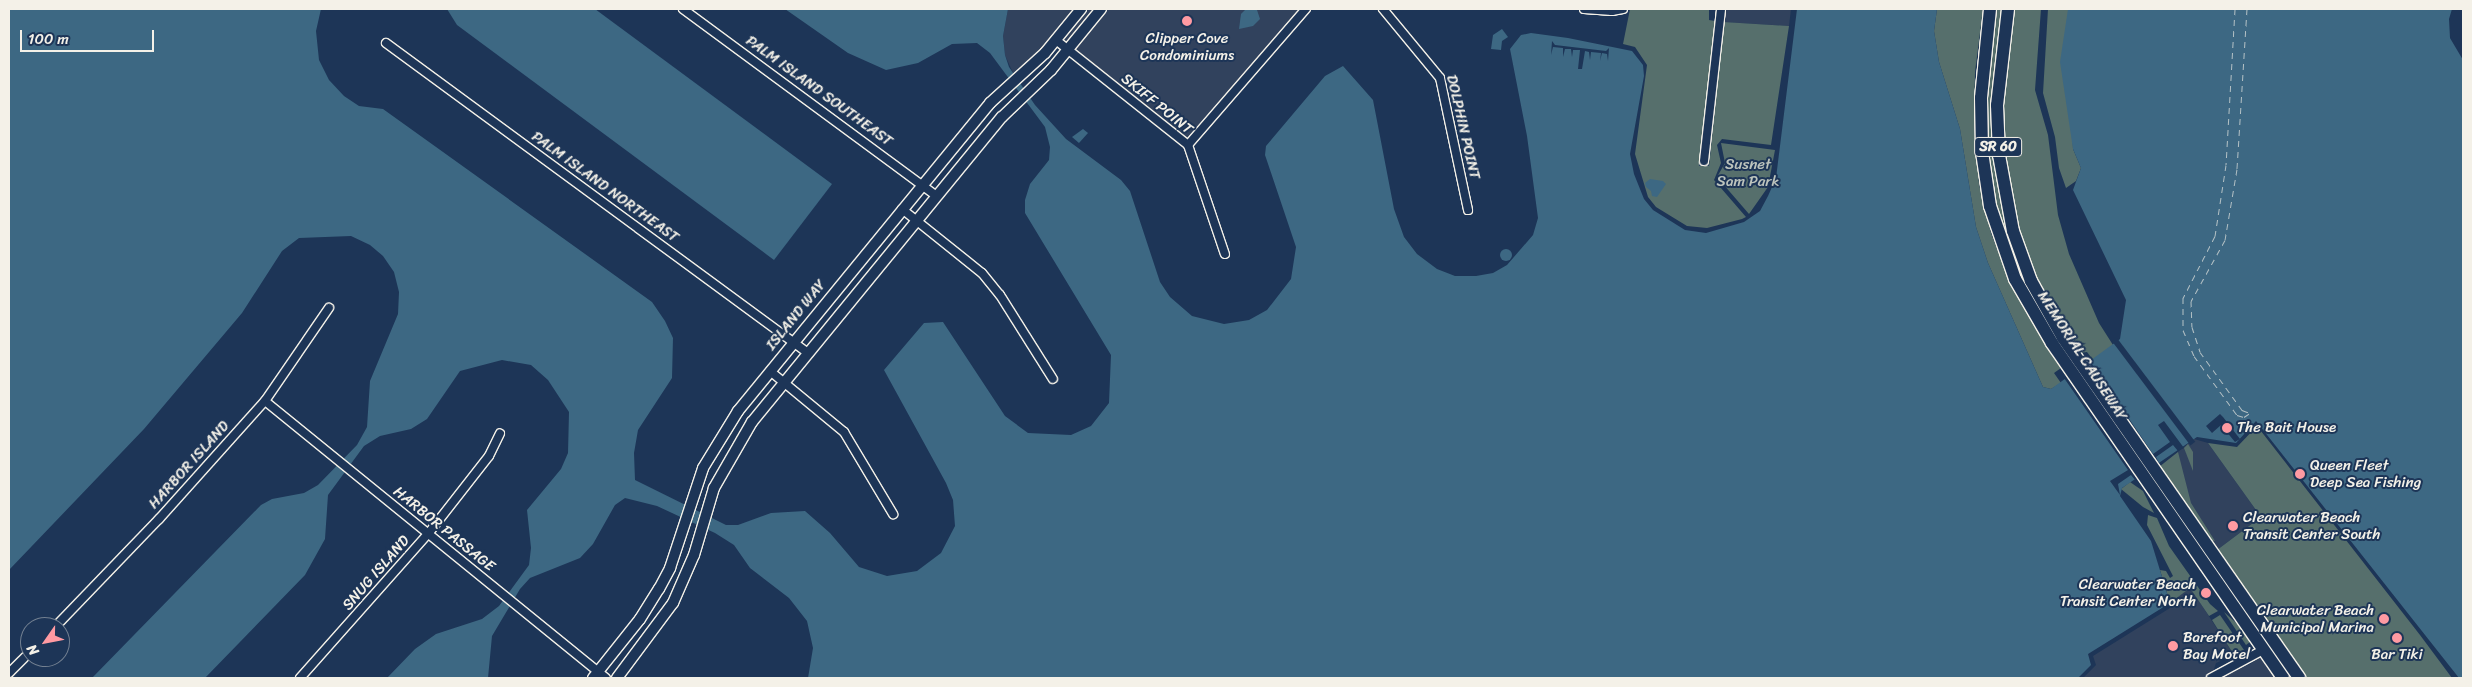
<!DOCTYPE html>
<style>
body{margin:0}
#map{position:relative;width:2472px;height:687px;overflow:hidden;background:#1d3557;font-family:Sriracha,sans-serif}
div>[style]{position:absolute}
.built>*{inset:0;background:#31425d}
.green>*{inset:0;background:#566f6c}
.water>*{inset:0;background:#3d6883}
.round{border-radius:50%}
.pier>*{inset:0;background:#1d3557;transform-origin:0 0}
.ferry>*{height:1px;margin-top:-0.5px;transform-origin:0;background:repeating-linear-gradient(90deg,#b4c1c5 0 6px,transparent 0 11px)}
.roads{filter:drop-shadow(1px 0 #f4f1e8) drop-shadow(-1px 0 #f4f1e8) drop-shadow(0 1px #f4f1e8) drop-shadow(0 -1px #f4f1e8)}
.minor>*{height:8px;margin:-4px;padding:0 4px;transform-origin:4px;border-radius:4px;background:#1d3557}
.tertiary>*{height:10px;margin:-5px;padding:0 5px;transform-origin:5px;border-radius:5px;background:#1d3557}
.primary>*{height:12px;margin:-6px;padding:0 6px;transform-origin:6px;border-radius:6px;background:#1d3557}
.dots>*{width:14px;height:14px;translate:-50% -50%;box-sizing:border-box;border:2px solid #1d3557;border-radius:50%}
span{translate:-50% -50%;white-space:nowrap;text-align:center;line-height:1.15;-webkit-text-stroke:4px #1d3557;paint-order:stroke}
.shield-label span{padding:1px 4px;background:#1d3557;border:1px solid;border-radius:4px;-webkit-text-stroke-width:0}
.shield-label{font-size:14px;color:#f4f1e8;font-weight:700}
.poi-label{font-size:15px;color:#f4f1e8}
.left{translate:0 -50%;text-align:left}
.right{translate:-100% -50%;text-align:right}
.street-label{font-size:15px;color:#f4f1e8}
.park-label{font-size:15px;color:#bdc4bd}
.frame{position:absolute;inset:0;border:10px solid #f4f1e8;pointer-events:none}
.north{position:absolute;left:20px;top:617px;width:50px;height:50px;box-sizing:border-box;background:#1d3557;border:1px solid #738091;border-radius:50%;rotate:237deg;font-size:14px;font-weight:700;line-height:20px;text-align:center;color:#f4f1e8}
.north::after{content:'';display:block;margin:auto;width:18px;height:22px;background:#ff9aa2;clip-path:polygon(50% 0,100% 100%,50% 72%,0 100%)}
.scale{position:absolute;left:20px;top:30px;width:134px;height:22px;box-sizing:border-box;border:2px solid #f4f1e8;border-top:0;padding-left:6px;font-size:15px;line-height:18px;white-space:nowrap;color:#f4f1e8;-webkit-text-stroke:4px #1d3557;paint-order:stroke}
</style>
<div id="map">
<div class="built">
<i style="clip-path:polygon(1008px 9px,1075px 9px,1041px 50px,1013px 73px,1005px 55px,1003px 36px)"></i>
<i style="clip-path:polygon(1088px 9px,1095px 9px,1068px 43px,1063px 39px)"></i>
<i style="clip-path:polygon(1107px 9px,1300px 9px,1187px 138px,1075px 49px)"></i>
<i style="clip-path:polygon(1726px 9px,1791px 9px,1789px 26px,1724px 22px)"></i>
<i style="clip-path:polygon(2194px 439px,2208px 443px,2261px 517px,2217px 550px,2159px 467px)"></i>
<i style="clip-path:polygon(2190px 587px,2234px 655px,2216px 663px,2213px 672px,2203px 678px,2083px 678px,2096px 665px,2093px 656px,2170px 608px,2174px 600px)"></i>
<i style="clip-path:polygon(2261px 657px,2276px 678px,2221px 678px,2250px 664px)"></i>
</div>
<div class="green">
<i style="clip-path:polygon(1630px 9px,1709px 9px,1709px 20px,1715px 21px,1699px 166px,1709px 166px,1724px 22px,1789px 26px,1771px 145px,1722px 139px,1717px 145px,1721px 163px,1714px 180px,1746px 217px,1742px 219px,1707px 228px,1687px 226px,1656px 207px,1648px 197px,1635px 154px,1647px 65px,1635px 47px,1623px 44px)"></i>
<i style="clip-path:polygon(1937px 9px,1983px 9px,1975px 72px,1974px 127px,1979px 184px,1991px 233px,2009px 280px,2061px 368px,2054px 373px,2061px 383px,2051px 389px,2043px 387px,1988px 263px,1976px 227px,1960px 129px,1939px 62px,1934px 31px)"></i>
<i style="clip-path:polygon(1994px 9px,2003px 9px,1994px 157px,2012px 243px,2042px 314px,2039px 315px,2006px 246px,1988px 175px,1984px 98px)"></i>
<i style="clip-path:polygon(2012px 9px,2041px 9px,2035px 90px,2048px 135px,2058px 215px,2069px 254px,2099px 323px,2113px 345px,2093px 360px,2087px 352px,2080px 353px,2071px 341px,2034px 274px,2020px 235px,2003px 150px,2003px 91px)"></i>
<i style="clip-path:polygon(2048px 9px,2069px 9px,2073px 149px,2081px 168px,2076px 181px,2066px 188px,2059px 168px,2055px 137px,2043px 93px)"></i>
<i style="clip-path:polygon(1721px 143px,1775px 150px,1768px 187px,1749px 214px,1717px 177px,1725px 163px)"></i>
<i style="clip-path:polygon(2257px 426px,2420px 635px,2452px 678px,2304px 678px,2217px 550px,2261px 517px,2208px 443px,2237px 447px)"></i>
<i style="clip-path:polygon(2188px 444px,2193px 452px,2193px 471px,2184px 448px)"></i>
<i style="clip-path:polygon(2178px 452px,2191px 503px,2215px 541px,2211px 540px,2159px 467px)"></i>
<i style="clip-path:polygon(2130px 482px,2143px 491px,2154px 513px,2143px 507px,2121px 489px)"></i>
<i style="clip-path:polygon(2148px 515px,2157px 518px,2169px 546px,2210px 604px,2218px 611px,2209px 616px,2190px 588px,2170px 603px,2160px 570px,2166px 571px,2170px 578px,2173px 576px,2147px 525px)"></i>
<i style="clip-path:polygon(2224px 612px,2242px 628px,2250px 642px,2246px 645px)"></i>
<i style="clip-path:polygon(2220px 615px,2244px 650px,2234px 655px,2212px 620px)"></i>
</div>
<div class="water">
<i style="clip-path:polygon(9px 9px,321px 9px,316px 31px,319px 60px,329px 80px,344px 96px,359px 106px,383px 109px,652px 302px,665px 321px,673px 338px,672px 378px,638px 430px,634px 453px,635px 480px,726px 525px,738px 525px,771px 513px,805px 511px,830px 533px,859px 567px,887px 576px,917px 571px,941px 553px,955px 526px,953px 500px,946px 483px,884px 370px,924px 323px,943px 322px,1005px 416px,1028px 433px,1071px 435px,1091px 426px,1109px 403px,1111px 355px,1025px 213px,1025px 200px,1030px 184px,1049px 160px,1050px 147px,1045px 127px,990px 53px,977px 43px,952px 44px,918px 63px,886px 70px,848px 53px,785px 9px,1008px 9px,1003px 36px,1005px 55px,1009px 67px,1035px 105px,1066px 139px,1121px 180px,1130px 191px,1160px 282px,1170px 297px,1192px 316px,1224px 324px,1249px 320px,1267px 310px,1291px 279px,1296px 247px,1265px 155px,1266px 146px,1325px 76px,1343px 66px,1373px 100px,1394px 209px,1404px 237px,1417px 254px,1437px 269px,1455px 276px,1476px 276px,1493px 273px,1507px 265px,1533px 235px,1538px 218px,1527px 136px,1510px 49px,1521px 35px,1531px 33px,1568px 38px,1632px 51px,1643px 65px,1644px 76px,1630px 154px,1634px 174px,1644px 199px,1653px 210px,1685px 230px,1706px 233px,1744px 222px,1760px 211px,1768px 196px,1776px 178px,1797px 9px,1937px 9px,1934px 31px,1939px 62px,1960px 129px,1976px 227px,1988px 263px,2043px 387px,2051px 389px,2120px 339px,2126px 300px,2073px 190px,2081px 168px,2073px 149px,2060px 62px,2068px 9px,2452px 9px,2449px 19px,2450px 38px,2463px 60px,2463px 678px,2459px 678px,2256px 421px,2236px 443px,2197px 437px,2122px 488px,2120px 496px,2151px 541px,2170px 603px,2088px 654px,2091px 665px,2078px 678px,808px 678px,813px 648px,807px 621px,789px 598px,750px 568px,734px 545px,715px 533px,657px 506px,625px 498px,615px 505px,593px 544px,580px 558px,530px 578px,520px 589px,492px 636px,488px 678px,387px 678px,415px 649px,436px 634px,482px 619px,499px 606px,529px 565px,531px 548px,527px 510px,561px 469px,568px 453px,569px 412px,548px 380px,531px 365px,502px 360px,460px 371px,427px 419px,411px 429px,380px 436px,364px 446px,328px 495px,325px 539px,305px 575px,205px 678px,92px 678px,261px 505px,272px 499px,304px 493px,318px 485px,357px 445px,367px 427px,370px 381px,398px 314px,399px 292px,394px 272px,383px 256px,370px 245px,351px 236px,299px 238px,282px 251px,242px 313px,144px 429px,9px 570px)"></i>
<i style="clip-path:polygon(447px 9px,595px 9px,832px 184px,774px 260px,457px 25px)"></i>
<i style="clip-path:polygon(1246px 9px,1257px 10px,1260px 19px,1253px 26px,1239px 29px,1241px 14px)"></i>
<i style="clip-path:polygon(1502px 29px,1508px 37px,1502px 41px,1501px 50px,1491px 49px,1493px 35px)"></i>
<i style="clip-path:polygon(1083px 129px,1088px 133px,1079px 143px,1072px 137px)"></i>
<i style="clip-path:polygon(1650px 179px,1663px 181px,1666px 184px,1657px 197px,1652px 196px,1651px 191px,1646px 187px,1645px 183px)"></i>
<i class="round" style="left:1500px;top:249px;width:12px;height:12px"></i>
</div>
<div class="pier">
<i style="clip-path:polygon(1552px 41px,1555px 45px,1606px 51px,1609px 48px,1608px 61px,1607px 54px,1602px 53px,1600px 61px,1601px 53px,1591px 52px,1590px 60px,1589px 52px,1585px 51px,1582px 69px,1578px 69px,1580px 50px,1573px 50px,1572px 57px,1571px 49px,1565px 49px,1563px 57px,1563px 48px,1553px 47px,1551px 55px)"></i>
<i style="left:2117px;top:338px;width:130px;height:6px;rotate:53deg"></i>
<i style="clip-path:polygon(2089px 360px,2153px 454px,2170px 442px,2158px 425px,2164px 421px,2184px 448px,2178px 451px,2173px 445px,2156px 457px,2160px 465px,2136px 481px,2131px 475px,2118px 484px,2120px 495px,2110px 481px,2128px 470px,2064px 378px)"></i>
<i style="clip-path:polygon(2220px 414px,2223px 417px,2240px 439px,2235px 442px,2221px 425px,2212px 433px,2206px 426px)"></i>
</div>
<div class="ferry">
<i style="left:2235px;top:9px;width:156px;rotate:93.3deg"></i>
<i style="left:2226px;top:165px;width:72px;rotate:98.8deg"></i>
<i style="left:2215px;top:236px;width:70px;rotate:117.3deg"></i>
<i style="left:2183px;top:298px;width:32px;rotate:90deg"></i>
<i style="left:2183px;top:330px;width:28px;rotate:67deg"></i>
<i style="left:2194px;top:356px;width:73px;rotate:53.9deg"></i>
<i style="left:2237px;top:415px;width:7px;rotate:16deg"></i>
<i style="left:2244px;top:417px;width:7px;rotate:-34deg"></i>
<i style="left:2247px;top:9px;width:160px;rotate:93.6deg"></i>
<i style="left:2237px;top:169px;width:72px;rotate:99.6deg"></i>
<i style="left:2225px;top:240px;width:70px;rotate:119.1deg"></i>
<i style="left:2191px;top:301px;width:26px;rotate:88deg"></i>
<i style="left:2192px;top:327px;width:26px;rotate:72deg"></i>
<i style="left:2200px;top:352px;width:72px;rotate:54.1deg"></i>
<i style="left:2242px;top:410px;width:9px;rotate:21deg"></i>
</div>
<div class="roads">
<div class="minor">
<i style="left:683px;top:9px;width:315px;rotate:36.4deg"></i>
<i style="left:1383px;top:9px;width:89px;rotate:50.4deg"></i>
<i style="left:1440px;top:78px;width:135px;rotate:78deg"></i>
<i style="left:1584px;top:9px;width:28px;rotate:4deg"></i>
<i style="left:1612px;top:11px;width:11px;rotate:-10deg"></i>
<i style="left:1056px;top:40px;width:169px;rotate:38.5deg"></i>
<i style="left:1188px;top:145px;width:115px;rotate:71.3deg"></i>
<i style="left:386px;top:43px;width:524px;rotate:36.3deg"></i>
<i style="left:1188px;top:145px;width:180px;rotate:-49.1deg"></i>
<i style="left:1704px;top:161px;width:153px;rotate:-83.6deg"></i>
<i style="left:902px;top:209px;width:102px;rotate:38.7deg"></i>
<i style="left:982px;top:273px;width:28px;rotate:51deg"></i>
<i style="left:1000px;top:295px;width:99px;rotate:57.8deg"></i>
<i style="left:770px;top:371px;width:96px;rotate:39.5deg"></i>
<i style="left:844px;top:432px;width:96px;rotate:59.1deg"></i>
<i style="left:265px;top:401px;width:439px;rotate:39.1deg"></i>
<i style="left:55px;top:627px;width:150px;rotate:-46.1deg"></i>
<i style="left:159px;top:519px;width:159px;rotate:-48.1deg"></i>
<i style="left:265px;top:401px;width:113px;rotate:-55.5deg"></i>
<i style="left:9px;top:673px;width:30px;rotate:-45deg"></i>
<i style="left:300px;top:678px;width:193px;rotate:-48.4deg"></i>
<i style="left:428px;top:534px;width:99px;rotate:-52deg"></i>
<i style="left:489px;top:456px;width:25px;rotate:-64deg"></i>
<i style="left:2211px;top:678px;width:59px;rotate:-28.3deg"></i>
</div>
<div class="tertiary">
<i style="left:593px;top:678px;width:75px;rotate:-51.5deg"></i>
<i style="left:640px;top:619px;width:36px;rotate:-58deg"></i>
<i style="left:659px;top:589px;width:24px;rotate:-62deg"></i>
<i style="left:670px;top:568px;width:105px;rotate:-71.7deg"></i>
<i style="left:703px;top:468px;width:67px;rotate:-58.4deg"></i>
<i style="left:738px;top:411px;width:398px;rotate:-50.7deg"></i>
<i style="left:990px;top:103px;width:74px;rotate:-42.3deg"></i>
<i style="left:1045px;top:53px;width:57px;rotate:-50.7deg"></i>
<i style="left:617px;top:678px;width:94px;rotate:-53.3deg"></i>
<i style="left:673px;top:603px;width:52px;rotate:-66.4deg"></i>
<i style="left:694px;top:555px;width:70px;rotate:-73.4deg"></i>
<i style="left:714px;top:488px;width:76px;rotate:-60.1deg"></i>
<i style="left:752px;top:422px;width:394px;rotate:-50.7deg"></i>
<i style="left:1002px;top:117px;width:68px;rotate:-43.8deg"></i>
<i style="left:1051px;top:70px;width:79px;rotate:-50.7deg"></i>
</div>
<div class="primary">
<i style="left:1990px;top:9px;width:89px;rotate:95.8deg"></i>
<i style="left:1981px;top:98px;width:54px;rotate:88.9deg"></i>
<i style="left:1982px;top:152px;width:55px;rotate:81.6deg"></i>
<i style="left:1990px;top:206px;width:77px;rotate:71.1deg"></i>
<i style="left:2015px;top:279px;width:74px;rotate:60deg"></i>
<i style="left:2052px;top:343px;width:407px;rotate:55.4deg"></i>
<i style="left:2008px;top:9px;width:97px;rotate:96.5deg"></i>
<i style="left:1997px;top:105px;width:50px;rotate:87.7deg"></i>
<i style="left:1999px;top:155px;width:77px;rotate:79.6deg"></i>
<i style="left:2013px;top:231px;width:53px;rotate:70.2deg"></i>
<i style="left:2031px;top:281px;width:65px;rotate:60.7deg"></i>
<i style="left:2063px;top:338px;width:414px;rotate:55.2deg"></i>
</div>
</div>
<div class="dots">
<i style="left:1187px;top:21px;background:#ff9aa2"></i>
<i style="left:2227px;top:428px;background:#ff9aa2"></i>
<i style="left:2300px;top:474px;background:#ff9aa2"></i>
<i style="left:2233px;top:526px;background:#ff9aa2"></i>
<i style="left:2206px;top:593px;background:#ff9aa2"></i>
<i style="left:2384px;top:619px;background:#ff9aa2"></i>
<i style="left:2397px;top:638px;background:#ff9aa2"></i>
<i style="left:2173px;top:646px;background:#ff9aa2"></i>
</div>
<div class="shield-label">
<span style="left:1998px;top:147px">SR 60</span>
</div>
<div class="poi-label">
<span style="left:1187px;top:47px">Clipper Cove<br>Condominiums</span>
<span class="left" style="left:2237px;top:428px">The Bait House</span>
<span class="left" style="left:2310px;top:474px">Queen Fleet<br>Deep Sea Fishing</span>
<span class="left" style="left:2243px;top:526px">Clearwater Beach<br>Transit Center South</span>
<span class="right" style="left:2196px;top:593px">Clearwater Beach<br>Transit Center North</span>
<span class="right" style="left:2374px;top:619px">Clearwater Beach<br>Municipal Marina</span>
<span class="left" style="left:2183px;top:646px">Barefoot<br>Bay Motel</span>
<span style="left:2397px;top:655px">Bar Tiki</span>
</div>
<div class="street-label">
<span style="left:819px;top:91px;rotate:36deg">PALM ISLAND SOUTHEAST</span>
<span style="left:1157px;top:104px;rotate:39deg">SKIFF POINT</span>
<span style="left:1463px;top:127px;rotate:77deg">DOLPHIN POINT</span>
<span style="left:605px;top:187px;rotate:36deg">PALM ISLAND NORTHEAST</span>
<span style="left:796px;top:315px;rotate:-51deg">ISLAND WAY</span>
<span style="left:2082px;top:356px;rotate:57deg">MEMORIAL CAUSEWAY</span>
<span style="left:189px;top:465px;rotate:-48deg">HARBOR ISLAND</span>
<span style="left:444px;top:529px;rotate:39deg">HARBOR PASSAGE</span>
<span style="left:376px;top:573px;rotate:-49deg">SNUG ISLAND</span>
</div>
<div class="park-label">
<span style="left:1748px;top:173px">Susnet<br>Sam Park</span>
</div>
<div class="frame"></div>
<div class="north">N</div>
<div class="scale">100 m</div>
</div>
